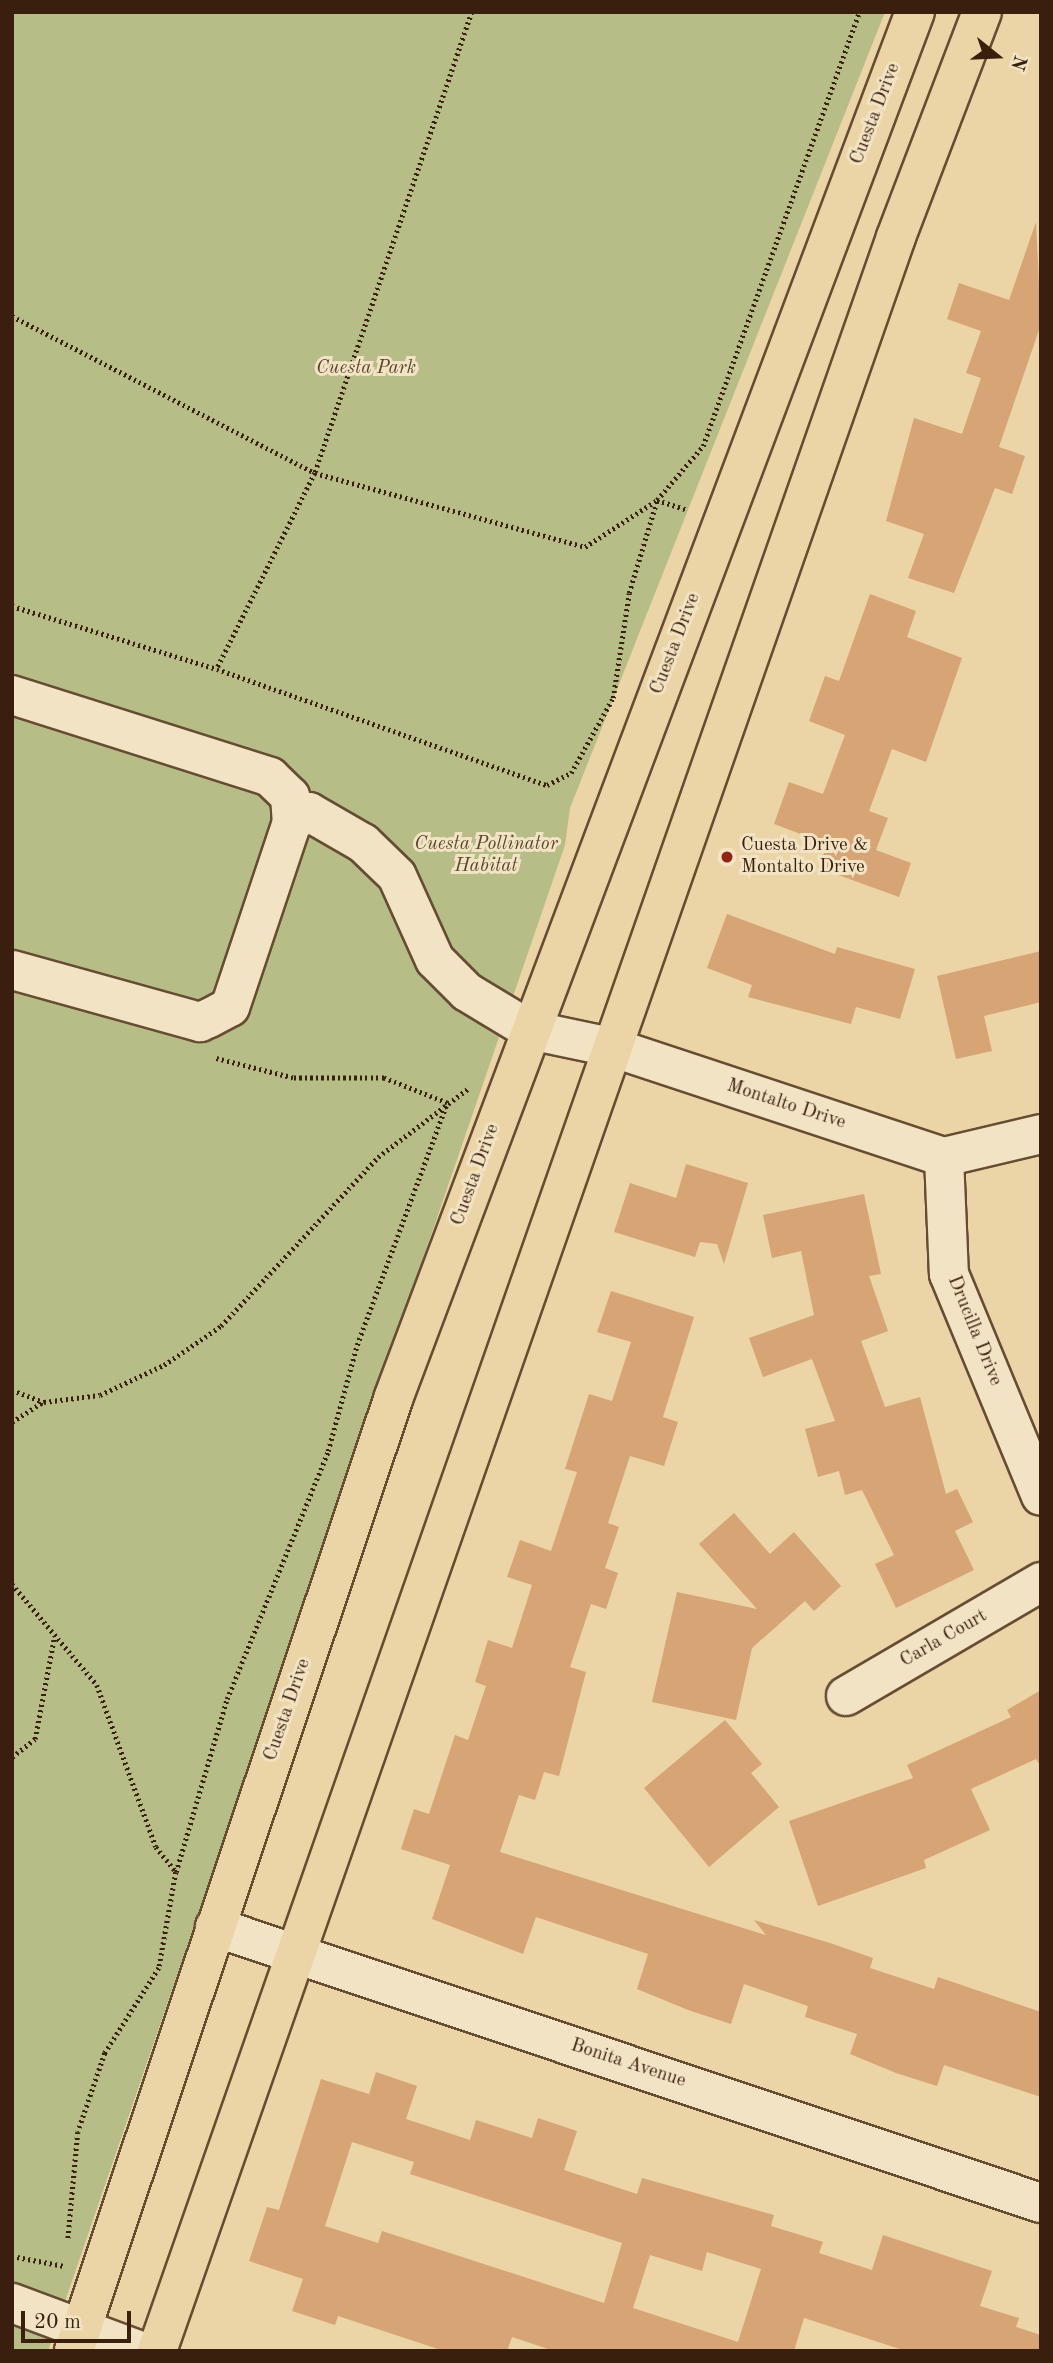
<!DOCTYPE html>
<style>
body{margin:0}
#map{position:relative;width:1053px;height:2363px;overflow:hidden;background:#ebd4a5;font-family:"Old Standard TT",serif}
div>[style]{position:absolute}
.green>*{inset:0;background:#b6bd87}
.building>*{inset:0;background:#d7a475}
.path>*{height:4.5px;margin-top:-2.25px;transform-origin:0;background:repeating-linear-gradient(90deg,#3b1f0e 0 2px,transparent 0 5.5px)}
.roads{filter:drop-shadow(2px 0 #674c34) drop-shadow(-2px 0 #674c34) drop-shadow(0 2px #674c34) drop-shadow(0 -2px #674c34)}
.minor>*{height:38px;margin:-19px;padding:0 19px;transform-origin:19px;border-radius:19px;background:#f2e3c4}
.major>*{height:38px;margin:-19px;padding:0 19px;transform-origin:19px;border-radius:19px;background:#ebd4a5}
.dots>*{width:19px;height:19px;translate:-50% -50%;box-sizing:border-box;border:4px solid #f2e3c4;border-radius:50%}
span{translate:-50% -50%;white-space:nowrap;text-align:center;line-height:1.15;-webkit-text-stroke:6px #f2e3c4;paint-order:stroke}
.street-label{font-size:19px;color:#3b1f0e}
.park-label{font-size:19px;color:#5a462c;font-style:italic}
.poi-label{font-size:19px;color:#3b1f0e}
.left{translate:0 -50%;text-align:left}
.frame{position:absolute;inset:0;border:14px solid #3b1f0e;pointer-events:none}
.north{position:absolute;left:962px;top:21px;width:70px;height:70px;-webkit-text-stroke:5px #f2e3c4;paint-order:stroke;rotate:108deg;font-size:19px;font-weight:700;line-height:28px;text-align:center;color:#3b1f0e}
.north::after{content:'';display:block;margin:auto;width:24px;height:32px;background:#3b1f0e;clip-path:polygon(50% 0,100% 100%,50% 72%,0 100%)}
.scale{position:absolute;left:21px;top:2311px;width:110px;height:32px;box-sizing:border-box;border:4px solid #3b1f0e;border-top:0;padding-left:9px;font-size:21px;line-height:24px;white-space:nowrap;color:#3b1f0e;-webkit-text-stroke:5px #f2e3c4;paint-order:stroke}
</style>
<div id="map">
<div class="green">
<i style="clip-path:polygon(12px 12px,885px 12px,570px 808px,565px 845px,48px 2351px,12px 2351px)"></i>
</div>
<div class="building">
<i style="clip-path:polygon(1036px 222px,1041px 324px,999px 447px,1025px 456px,1012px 494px,995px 488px,954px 593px,908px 578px,924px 534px,886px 521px,914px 418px,962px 434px,981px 378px,966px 373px,981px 331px,947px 319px,959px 283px,1009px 300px)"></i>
<i style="clip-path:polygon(870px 594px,916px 611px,907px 637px,962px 658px,926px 762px,892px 749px,869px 811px,888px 818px,876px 850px,911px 863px,899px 897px,819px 868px,827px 844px,774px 824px,789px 782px,823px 794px,845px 735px,809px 721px,825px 676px,839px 681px)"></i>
<i style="clip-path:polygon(727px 914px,835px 954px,837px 947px,915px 969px,900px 1019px,856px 1007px,851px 1024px,748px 997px,752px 985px,707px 968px)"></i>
<i style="clip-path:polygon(1041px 951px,1041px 1002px,984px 1016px,992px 1051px,956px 1059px,937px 976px)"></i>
<i style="clip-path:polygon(686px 1164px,748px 1183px,724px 1264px,717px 1244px,700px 1242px,695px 1257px,614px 1232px,630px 1183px,676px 1198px)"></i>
<i style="clip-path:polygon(864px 1194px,881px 1274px,869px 1276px,888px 1331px,861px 1341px,885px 1407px,920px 1397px,946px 1494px,957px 1489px,973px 1522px,955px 1531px,974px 1570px,896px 1608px,875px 1564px,894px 1555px,862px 1490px,845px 1495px,839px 1471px,818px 1477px,805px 1429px,835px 1421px,812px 1359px,763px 1377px,749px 1338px,814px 1315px,801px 1251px,772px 1258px,763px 1215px)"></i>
<i style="clip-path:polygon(611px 1291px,694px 1317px,663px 1417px,678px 1422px,664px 1466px,630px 1456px,608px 1523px,619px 1527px,605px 1568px,618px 1573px,606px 1609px,591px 1604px,570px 1667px,586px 1672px,559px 1776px,544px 1772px,535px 1800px,519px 1795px,500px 1852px,766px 1935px,754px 1920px,830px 1943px,873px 1958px,870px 1968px,934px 1989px,938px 1977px,1041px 2012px,1041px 2097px,944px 2065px,937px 2086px,896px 2073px,850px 2054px,857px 2034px,805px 2017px,808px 2006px,744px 1984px,731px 2024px,688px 2010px,637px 1989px,648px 1954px,536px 1917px,523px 1954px,432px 1919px,450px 1865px,401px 1849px,414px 1809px,429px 1814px,455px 1735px,468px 1740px,486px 1686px,475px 1682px,488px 1640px,512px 1648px,532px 1585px,507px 1577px,520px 1540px,551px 1551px,577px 1472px,565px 1469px,589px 1394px,612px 1401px,631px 1342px,597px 1332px)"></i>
<i style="clip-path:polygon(734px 1513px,770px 1554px,794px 1532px,841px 1586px,814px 1611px,805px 1601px,752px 1648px,736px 1720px,652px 1702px,677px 1592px,757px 1609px,699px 1544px)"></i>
<i style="clip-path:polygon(1041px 1690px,1041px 1767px,1036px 1759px,971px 1789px,990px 1830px,924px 1860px,926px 1868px,818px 1906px,789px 1821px,913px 1778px,907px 1765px,1011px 1717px,1007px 1710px)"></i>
<i style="clip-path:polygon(725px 1720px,762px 1764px,751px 1773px,779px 1807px,709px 1867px,644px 1788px)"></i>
<i style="clip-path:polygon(evenodd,376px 2072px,417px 2086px,406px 2119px,470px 2140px,476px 2120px,532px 2138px,538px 2118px,577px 2131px,564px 2170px,637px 2194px,642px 2178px,774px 2215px,771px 2226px,823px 2242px,819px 2253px,872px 2270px,883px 2235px,992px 2271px,980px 2306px,1019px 2318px,1016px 2327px,1041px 2335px,1041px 2351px,906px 2351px,804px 2318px,794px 2351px,554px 2351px,512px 2337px,507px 2351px,444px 2351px,338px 2316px,335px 2325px,292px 2311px,303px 2279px,249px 2261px,267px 2207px,279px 2210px,321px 2079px,369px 2094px,376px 2072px,352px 2142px,414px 2162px,410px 2174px,622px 2243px,604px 2303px,382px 2231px,378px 2243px,325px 2226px,352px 2142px,376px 2072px,707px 2252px,761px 2269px,738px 2342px,633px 2308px,650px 2255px,702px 2271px,707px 2252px)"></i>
</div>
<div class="path">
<i style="left:472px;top:12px;width:487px;rotate:108.8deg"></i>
<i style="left:315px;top:473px;width:280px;rotate:15.3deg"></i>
<i style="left:585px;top:547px;width:86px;rotate:-33.1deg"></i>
<i style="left:657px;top:500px;width:32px;rotate:18deg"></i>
<i style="left:12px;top:316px;width:341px;rotate:27.4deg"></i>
<i style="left:315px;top:473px;width:219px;rotate:116.6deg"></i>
<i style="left:12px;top:606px;width:214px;rotate:17.1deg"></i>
<i style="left:217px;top:669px;width:350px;rotate:19.4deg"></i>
<i style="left:547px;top:785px;width:27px;rotate:-27deg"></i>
<i style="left:571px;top:773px;width:86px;rotate:-60.8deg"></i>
<i style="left:613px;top:698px;width:106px;rotate:-81.3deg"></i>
<i style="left:629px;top:593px;width:97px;rotate:-73.2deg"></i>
<i style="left:657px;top:500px;width:71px;rotate:-49.6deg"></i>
<i style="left:703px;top:446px;width:461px;rotate:-70.2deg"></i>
<i style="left:12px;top:1390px;width:34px;rotate:21deg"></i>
<i style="left:44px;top:1402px;width:56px;rotate:-7.1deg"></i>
<i style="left:100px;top:1395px;width:71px;rotate:-25.1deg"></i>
<i style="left:164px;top:1365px;width:69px;rotate:-34.4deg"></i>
<i style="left:221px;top:1326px;width:231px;rotate:-47.1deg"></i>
<i style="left:378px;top:1157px;width:114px;rotate:-37.2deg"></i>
<i style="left:12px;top:1422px;width:37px;rotate:-33deg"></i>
<i style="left:12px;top:1584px;width:132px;rotate:49.9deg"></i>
<i style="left:97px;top:1685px;width:172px;rotate:70deg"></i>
<i style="left:156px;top:1847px;width:32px;rotate:51deg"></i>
<i style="left:176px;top:1872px;width:97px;rotate:100deg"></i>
<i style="left:159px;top:1968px;width:101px;rotate:122.4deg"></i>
<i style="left:105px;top:2053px;width:83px;rotate:108.9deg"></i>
<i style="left:78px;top:2132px;width:108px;rotate:95.3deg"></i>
<i style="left:12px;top:1757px;width:29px;rotate:-38deg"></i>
<i style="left:35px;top:1739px;width:103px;rotate:-79.3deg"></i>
<i style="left:176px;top:1872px;width:180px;rotate:-73.6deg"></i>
<i style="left:227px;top:1699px;width:268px;rotate:-67.8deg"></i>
<i style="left:328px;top:1451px;width:110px;rotate:-74.7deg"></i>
<i style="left:357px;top:1345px;width:258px;rotate:-69.6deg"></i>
<i style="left:447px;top:1103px;width:68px;rotate:-158.4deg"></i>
<i style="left:384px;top:1078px;width:91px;rotate:180deg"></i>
<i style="left:293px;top:1078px;width:81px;rotate:-165.8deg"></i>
<i style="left:12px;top:2256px;width:53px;rotate:10.9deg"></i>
</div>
<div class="roads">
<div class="minor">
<i style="left:12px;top:695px;width:271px;rotate:17.6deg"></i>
<i style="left:270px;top:777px;width:28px;rotate:44deg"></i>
<i style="left:290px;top:796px;width:26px;rotate:86deg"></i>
<i style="left:292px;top:822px;width:195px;rotate:108.5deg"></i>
<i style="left:230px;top:1007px;width:24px;rotate:152deg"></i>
<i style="left:209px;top:1018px;width:10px;rotate:156deg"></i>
<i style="left:200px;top:1022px;width:195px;rotate:-164.5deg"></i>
<i style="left:292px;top:822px;width:20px;rotate:-30deg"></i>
<i style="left:309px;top:812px;width:62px;rotate:29.9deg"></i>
<i style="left:363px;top:843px;width:47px;rotate:44.1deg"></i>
<i style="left:397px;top:876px;width:92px;rotate:65.7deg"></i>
<i style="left:435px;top:960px;width:45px;rotate:45deg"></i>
<i style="left:467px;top:992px;width:74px;rotate:31.1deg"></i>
<i style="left:530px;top:1030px;width:83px;rotate:11.9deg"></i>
<i style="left:611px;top:1047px;width:351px;rotate:18.3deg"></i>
<i style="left:944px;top:1157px;width:100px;rotate:-13.3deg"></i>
<i style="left:944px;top:1157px;width:117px;rotate:87.6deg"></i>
<i style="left:949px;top:1274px;width:240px;rotate:67.5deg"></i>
<i style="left:846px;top:1696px;width:226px;rotate:-30.3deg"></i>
<i style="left:215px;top:1927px;width:871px;rotate:18.48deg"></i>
<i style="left:12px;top:2303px;width:138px;rotate:20.4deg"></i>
</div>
<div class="major">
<i style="left:74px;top:2351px;width:1004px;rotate:-71.47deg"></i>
<i style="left:393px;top:1399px;width:1482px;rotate:-69.38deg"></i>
<i style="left:157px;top:2351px;width:2239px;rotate:-70.73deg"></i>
<i style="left:896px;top:237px;width:241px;rotate:-69.1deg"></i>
</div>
</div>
<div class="dots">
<i style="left:727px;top:857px;background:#8f2418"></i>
</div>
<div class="street-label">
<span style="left:876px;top:114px;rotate:-69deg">Cuesta Drive</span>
<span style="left:676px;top:644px;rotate:-69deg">Cuesta Drive</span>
<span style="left:786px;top:1105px;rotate:18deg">Montalto Drive</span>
<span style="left:476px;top:1175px;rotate:-70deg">Cuesta Drive</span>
<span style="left:974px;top:1331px;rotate:68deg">Drucilla Drive</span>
<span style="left:944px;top:1639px;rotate:-30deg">Carla Court</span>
<span style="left:288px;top:1710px;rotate:-71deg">Cuesta Drive</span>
<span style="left:628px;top:2064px;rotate:18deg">Bonita Avenue</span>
</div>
<div class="park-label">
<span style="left:366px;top:369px">Cuesta Park</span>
<span style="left:486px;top:856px">Cuesta Pollinator<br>Habitat</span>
</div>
<div class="poi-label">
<span class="left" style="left:741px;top:857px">Cuesta Drive &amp;<br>Montalto Drive</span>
</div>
<div class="frame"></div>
<div class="north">N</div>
<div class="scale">20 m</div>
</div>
